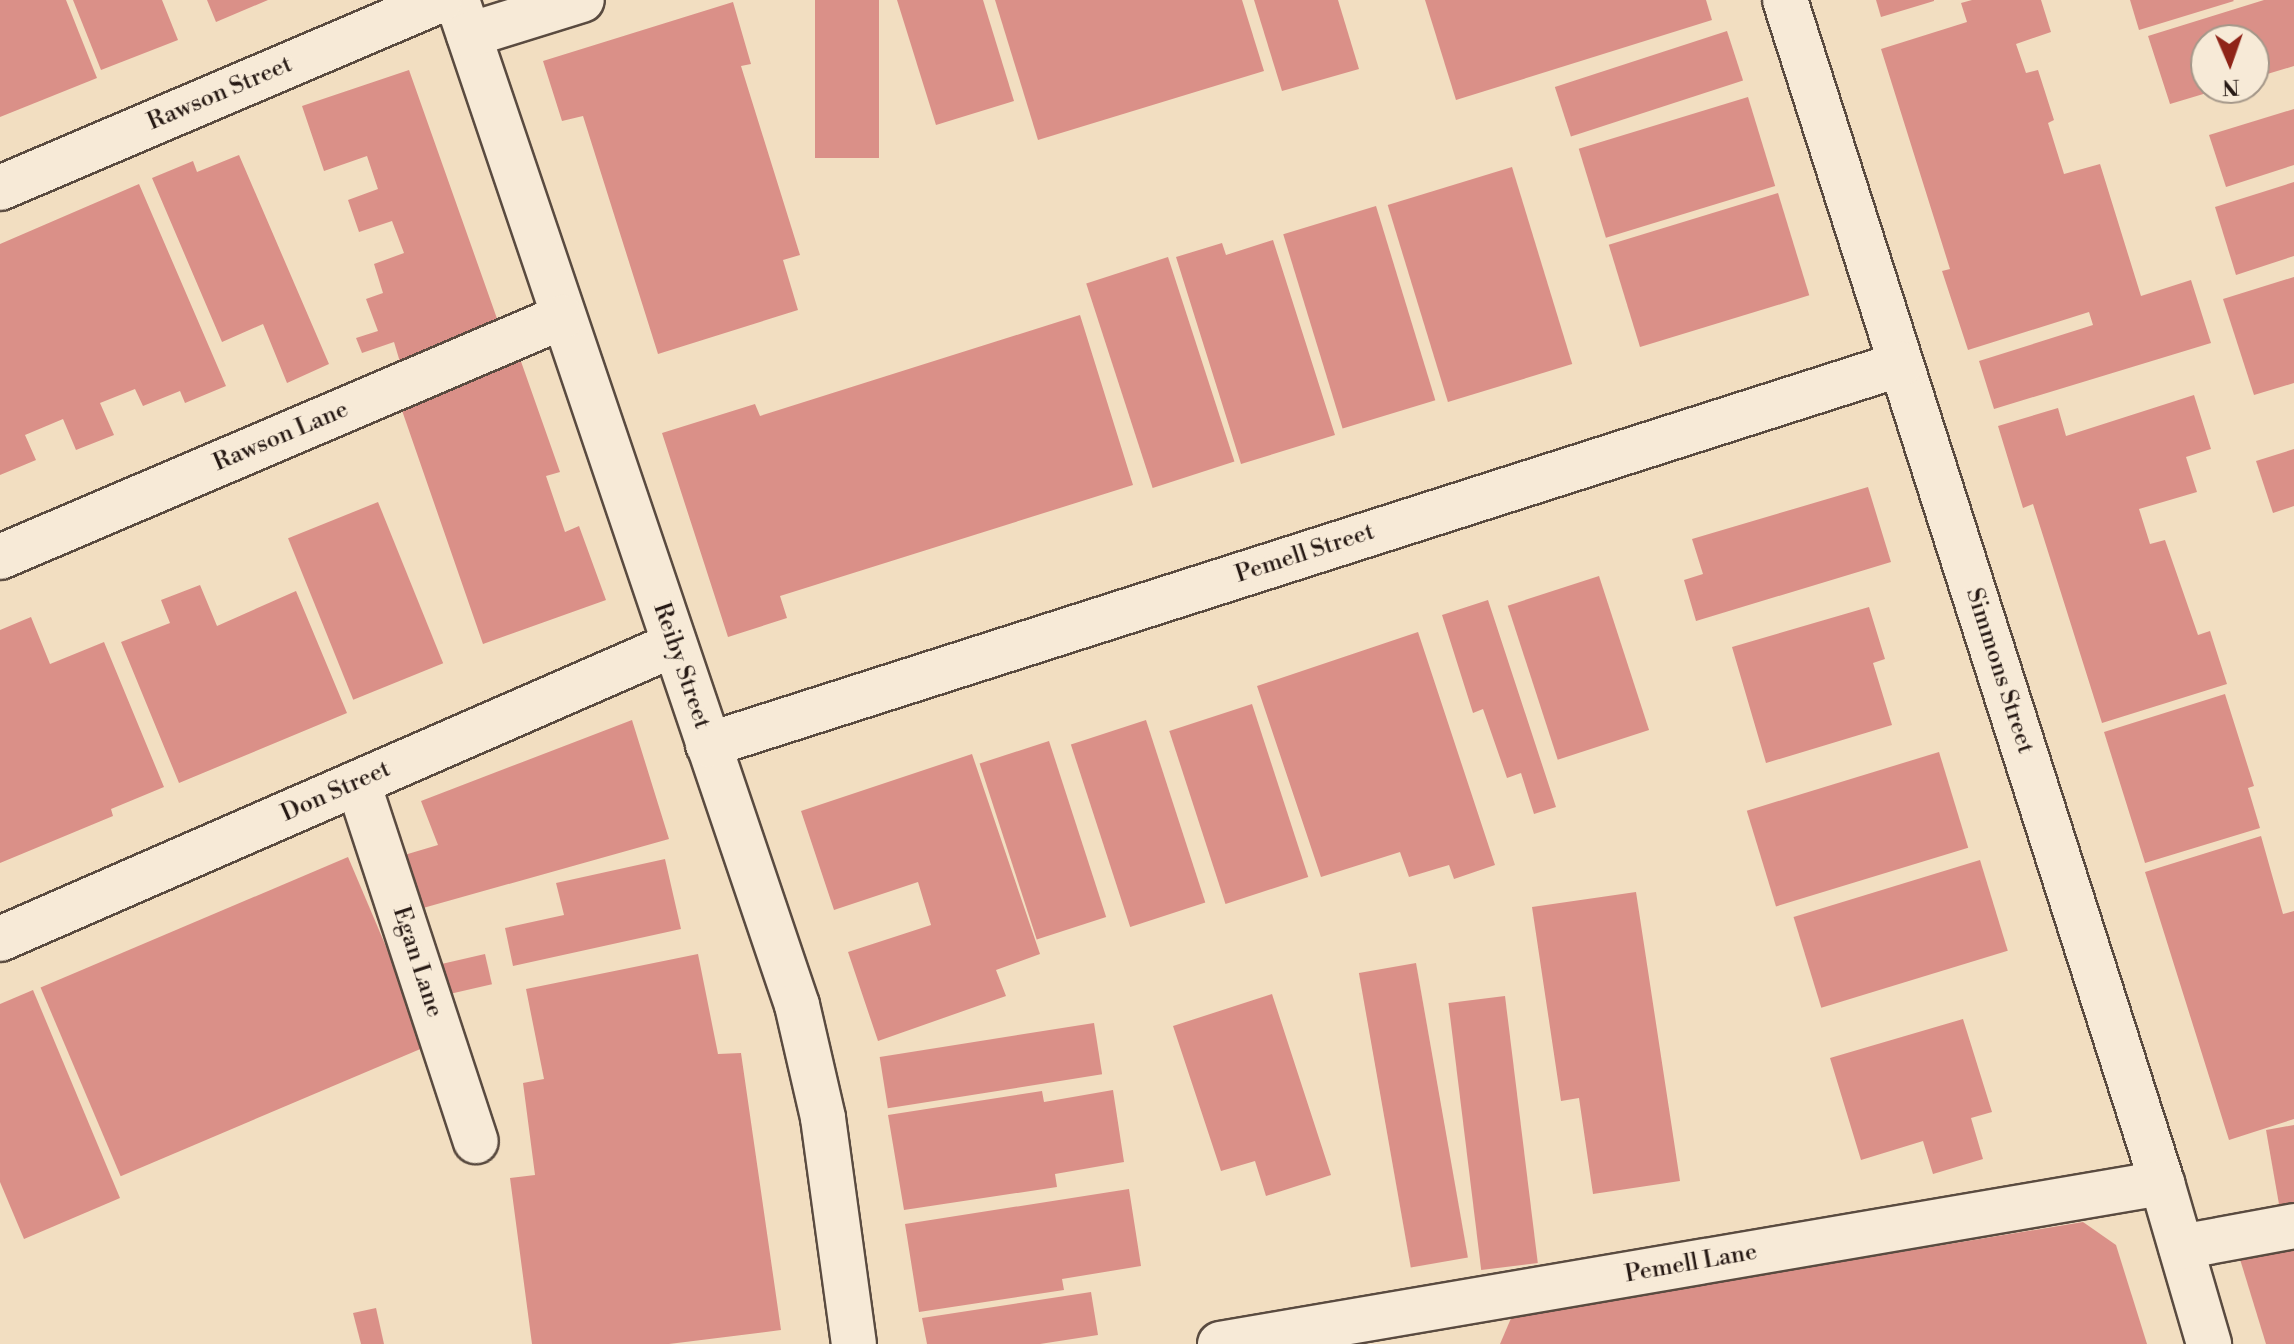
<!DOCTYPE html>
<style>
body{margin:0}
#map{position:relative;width:2294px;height:1344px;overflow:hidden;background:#f2dec1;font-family:"Libre Bodoni",serif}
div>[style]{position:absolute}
.building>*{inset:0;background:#da9088;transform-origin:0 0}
.roads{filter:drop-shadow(2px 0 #5a4b40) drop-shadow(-2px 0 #5a4b40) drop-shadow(0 2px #5a4b40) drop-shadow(0 -2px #5a4b40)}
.minor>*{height:44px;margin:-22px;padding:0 22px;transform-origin:22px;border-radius:22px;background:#f7ead7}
span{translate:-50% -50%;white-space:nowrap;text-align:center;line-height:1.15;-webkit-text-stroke:7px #f7ead7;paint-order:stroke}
.street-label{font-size:24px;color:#271a15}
.north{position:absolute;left:2190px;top:24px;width:80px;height:80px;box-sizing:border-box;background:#f7ead7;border:2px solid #a49789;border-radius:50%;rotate:178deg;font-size:22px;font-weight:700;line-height:32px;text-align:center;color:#271a15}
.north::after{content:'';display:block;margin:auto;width:28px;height:36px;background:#8f2418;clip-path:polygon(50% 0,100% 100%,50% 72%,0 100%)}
</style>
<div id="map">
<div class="building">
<i style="clip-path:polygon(0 0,66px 0,97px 78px,0 117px)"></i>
<i style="clip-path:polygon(73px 0,162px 0,178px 40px,101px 70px)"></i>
<i style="clip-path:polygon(207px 0,268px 0,216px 22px)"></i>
<i style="left:815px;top:0;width:64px;height:158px"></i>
<i style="clip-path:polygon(897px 0,983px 0,1014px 101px,936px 125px)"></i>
<i style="clip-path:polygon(995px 0,1242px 0,1264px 71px,1038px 140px)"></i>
<i style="clip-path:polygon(1254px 0,1338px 0,1359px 69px,1282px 91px)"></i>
<i style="clip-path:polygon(1425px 0,1706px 0,1712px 20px,1456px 100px)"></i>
<i style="clip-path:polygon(1876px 0,1934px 0,1934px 1px,1881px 17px)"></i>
<i style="clip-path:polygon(1972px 0,2041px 0,2051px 32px,2016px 44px,2026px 73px,2038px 70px,2054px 120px,2048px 123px,2064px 174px,2100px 164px,2141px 296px,2191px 280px,2211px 343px,1994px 409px,1979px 361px,2093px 325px,2089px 312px,1968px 350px,1942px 271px,1950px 269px,1881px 49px,1967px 22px,1961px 3px)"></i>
<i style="clip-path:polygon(2130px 0,2233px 0,2234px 1px,2139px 30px)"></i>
<i style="clip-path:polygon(2264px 0,2294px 0,2294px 66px,2254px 78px,2254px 40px,2206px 40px,2206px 88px,2220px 89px,2170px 104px,2148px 36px)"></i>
<i style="clip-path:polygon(733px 2px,751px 64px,741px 66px,800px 255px,783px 260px,798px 310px,658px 354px,583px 116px,562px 121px,543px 61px)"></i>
<i style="left:1727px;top:31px;width:52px;height:181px;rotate:72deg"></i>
<i style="clip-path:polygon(409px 70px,500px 327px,400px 362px,394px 342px,362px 353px,356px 338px,378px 331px,366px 299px,383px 293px,374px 264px,404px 253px,392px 221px,359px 232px,348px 200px,378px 189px,367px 156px,324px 171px,302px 106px)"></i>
<i style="left:1748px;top:97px;width:93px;height:177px;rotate:73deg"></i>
<i style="clip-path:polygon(2294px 109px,2294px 165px,2226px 187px,2209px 135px)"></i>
<i style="clip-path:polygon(239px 155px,329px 364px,287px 383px,263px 324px,222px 342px,152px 178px,193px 161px,197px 172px)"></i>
<i style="left:1512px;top:167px;width:206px;height:130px;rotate:73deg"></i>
<i style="clip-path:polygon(2294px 182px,2294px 256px,2236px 275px,2215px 207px)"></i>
<i style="clip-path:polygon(139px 184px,226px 386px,185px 403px,180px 391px,143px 406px,135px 389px,100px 403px,114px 435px,76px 450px,63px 419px,25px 435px,36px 460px,0 475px,0 244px)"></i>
<i style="left:1778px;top:193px;width:107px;height:177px;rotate:73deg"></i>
<i style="left:1376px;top:206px;width:203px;height:97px;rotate:73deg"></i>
<i style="clip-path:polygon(1273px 240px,1335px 435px,1241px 464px,1176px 257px,1222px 243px,1226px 255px)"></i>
<i style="left:1168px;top:257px;width:215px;height:86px;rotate:72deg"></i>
<i style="clip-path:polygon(2294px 277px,2294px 383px,2254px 395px,2223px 299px)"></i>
<i style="clip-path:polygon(1080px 315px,1133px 485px,780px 596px,787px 618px,728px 637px,662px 433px,755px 404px,760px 416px)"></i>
<i style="clip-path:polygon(518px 353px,560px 472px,546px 476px,565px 532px,579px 526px,606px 600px,483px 644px,398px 399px)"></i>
<i style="clip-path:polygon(2194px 395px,2211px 449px,2186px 457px,2197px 492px,2139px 509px,2150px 544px,2165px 540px,2198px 635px,2210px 631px,2227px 684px,2102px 723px,2033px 504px,2023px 508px,1998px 426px,2058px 408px,2066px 436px)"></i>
<i style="clip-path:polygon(2294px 449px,2294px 506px,2273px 513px,2256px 461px)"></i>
<i style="clip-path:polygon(1868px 487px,1891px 562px,1696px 621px,1684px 580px,1703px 574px,1692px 539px)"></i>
<i style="left:378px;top:502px;width:174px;height:97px;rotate:68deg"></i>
<i style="left:1599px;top:576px;width:162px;height:96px;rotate:72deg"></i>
<i style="clip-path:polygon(200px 585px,217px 626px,296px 591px,347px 713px,179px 783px,121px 642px,170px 623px,161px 600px)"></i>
<i style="clip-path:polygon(1488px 600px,1556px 807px,1534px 814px,1521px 773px,1507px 778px,1483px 709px,1473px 713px,1442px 615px)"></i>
<i style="clip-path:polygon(1869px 607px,1885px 659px,1873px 663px,1892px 725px,1766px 763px,1732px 647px)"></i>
<i style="clip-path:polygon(31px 617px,50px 664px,104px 642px,164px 787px,111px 809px,113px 816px,0 863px,0 630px)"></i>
<i style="clip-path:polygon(1418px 632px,1495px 865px,1454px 879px,1449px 865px,1409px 877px,1400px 852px,1321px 877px,1257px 686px)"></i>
<i style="clip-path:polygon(2225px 694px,2254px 786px,2248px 788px,2260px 828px,2145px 863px,2104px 732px)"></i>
<i style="left:1252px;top:704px;width:182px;height:87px;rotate:72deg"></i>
<i style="clip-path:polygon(632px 720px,669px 839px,416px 910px,401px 856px,438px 845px,421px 801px)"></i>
<i style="left:1146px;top:720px;width:192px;height:79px;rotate:72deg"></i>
<i style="left:1049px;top:741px;width:185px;height:73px;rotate:72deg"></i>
<i style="left:1939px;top:752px;width:100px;height:201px;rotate:73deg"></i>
<i style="clip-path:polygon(972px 754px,1040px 954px,996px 970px,1006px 996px,878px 1041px,848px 952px,931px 925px,918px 882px,834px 910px,801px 811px)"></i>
<i style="clip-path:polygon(2261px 836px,2283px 914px,2294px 911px,2294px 1119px,2229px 1140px,2145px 872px)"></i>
<i style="left:348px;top:857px;width:205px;height:334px;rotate:67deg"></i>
<i style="clip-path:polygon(665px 859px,681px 929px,513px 966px,505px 928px,564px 915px,556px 883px)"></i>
<i style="left:1980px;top:860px;width:95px;height:195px;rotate:73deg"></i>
<i style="clip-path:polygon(1636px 892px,1680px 1181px,1593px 1194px,1579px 1098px,1561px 1101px,1532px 907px)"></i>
<i style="left:485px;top:954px;width:31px;height:48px;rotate:77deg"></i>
<i style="clip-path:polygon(698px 954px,718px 1054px,741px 1053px,781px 1330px,669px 1344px,532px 1344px,510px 1178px,535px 1175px,523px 1083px,544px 1079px,526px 989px)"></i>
<i style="left:1416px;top:963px;width:299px;height:58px;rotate:80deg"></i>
<i style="clip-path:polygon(33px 990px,120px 1198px,24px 1239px,0 1182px,0 1004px)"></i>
<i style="clip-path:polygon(1272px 994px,1331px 1175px,1266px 1196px,1255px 1161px,1221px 1171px,1173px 1026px)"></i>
<i style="left:1505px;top:996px;width:269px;height:57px;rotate:83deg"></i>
<i style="clip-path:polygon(1963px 1019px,1992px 1112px,1971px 1118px,1983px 1159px,1933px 1174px,1923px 1141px,1861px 1160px,1830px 1058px)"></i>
<i style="left:1094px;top:1023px;width:52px;height:217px;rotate:81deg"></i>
<i style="clip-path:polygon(1113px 1090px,1124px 1162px,1055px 1174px,1057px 1187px,904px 1210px,888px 1115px,1042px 1091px,1044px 1102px)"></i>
<i style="clip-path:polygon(2294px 1125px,2294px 1208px,2280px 1210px,2266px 1130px)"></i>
<i style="clip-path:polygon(1129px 1189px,1141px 1266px,1062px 1279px,1064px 1290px,919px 1312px,905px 1224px)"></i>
<i style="clip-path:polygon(2083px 1222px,2116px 1245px,2147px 1344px,1500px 1344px,1512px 1316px)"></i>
<i style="clip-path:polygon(2294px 1247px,2294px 1344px,2266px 1344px,2239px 1256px)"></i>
<i style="clip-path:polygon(1091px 1292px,1098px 1335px,1040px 1344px,927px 1344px,922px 1318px)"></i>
<i style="clip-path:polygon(376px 1308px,384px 1344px,361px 1344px,353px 1313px)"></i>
</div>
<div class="roads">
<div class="minor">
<i style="left:457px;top:0;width:1061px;rotate:71.31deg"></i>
<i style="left:797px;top:1005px;width:116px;rotate:77deg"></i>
<i style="left:823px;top:1118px;width:228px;rotate:82.2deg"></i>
<i style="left:1785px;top:0;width:1242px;rotate:72.32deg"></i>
<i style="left:2162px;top:1183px;width:168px;rotate:73.7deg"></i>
<i style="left:469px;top:35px;width:118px;rotate:-17.2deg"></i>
<i style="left:0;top:188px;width:478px;rotate:-23.1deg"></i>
<i style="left:0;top:557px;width:611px;rotate:-23.12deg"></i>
<i style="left:708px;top:745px;width:1252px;rotate:-17.71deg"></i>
<i style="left:358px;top:783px;width:377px;rotate:71.8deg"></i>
<i style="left:0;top:939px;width:734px;rotate:-23.6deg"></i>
<i style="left:2181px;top:1247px;width:115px;rotate:-10.5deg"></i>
<i style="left:1220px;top:1344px;width:956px;rotate:-9.7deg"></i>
</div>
</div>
<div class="street-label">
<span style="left:220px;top:94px;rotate:-23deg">Rawson Street</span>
<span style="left:281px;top:437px;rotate:-23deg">Rawson Lane</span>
<span style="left:1305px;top:554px;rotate:-18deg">Pemell Street</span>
<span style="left:681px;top:666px;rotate:71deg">Reiby Street</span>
<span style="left:1999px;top:671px;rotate:72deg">Simmons Street</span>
<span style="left:336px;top:792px;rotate:-24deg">Don Street</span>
<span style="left:417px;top:962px;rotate:72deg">Egan Lane</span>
<span style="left:1691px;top:1264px;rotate:-10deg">Pemell Lane</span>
</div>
<div class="north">N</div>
</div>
